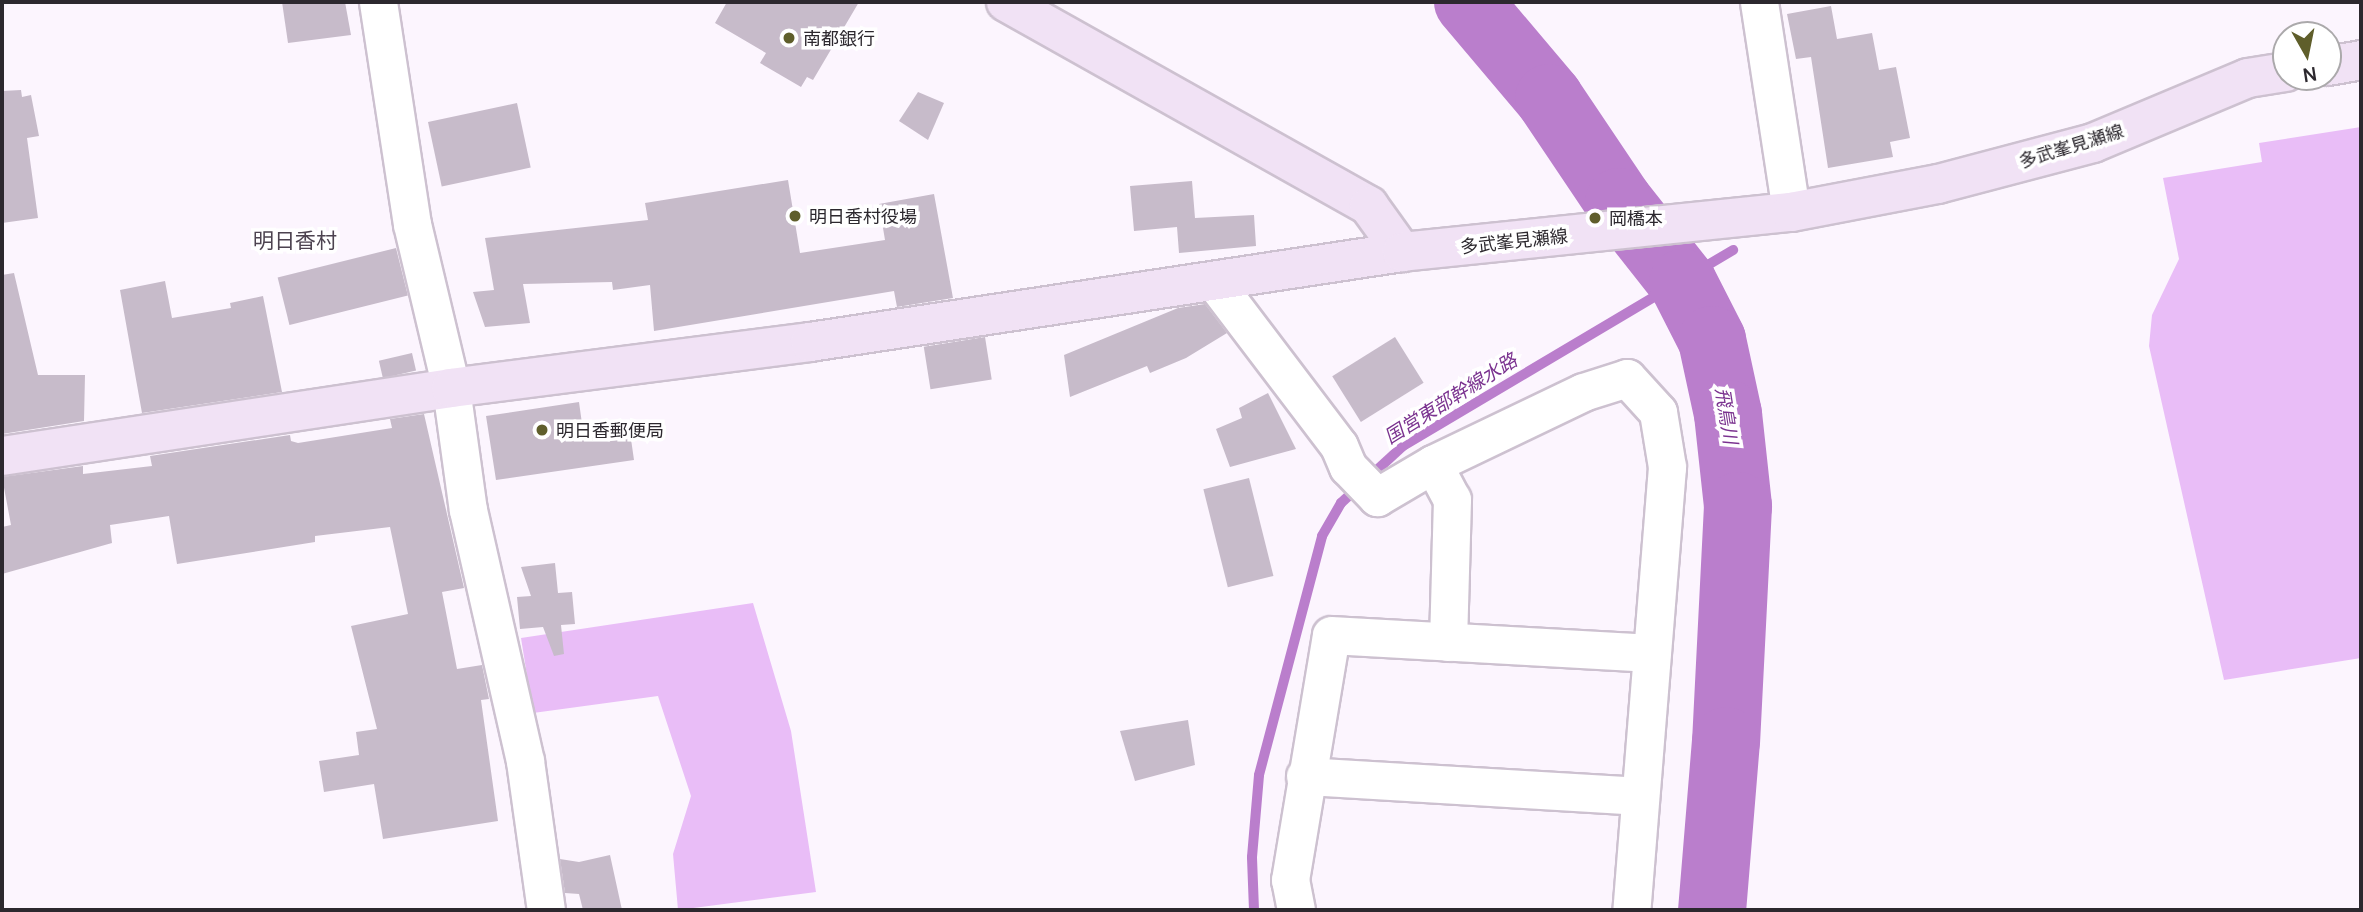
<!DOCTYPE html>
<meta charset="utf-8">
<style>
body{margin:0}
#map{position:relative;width:2363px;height:912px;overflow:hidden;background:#fcf5fe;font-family:Manrope,"Noto Sans JP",sans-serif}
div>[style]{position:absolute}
.green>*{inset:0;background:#e9bdf7}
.stream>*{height:10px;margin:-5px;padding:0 5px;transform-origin:5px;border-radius:5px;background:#ba7ecc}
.river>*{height:68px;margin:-34px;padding:0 34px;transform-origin:34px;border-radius:34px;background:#ba7ecc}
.building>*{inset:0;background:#c7bbca;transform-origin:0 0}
.roads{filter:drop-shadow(2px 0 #cdc1d0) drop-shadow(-2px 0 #cdc1d0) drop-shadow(0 2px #cdc1d0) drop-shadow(0 -2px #cdc1d0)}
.street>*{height:37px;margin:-18.5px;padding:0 18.5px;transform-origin:18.5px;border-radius:18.5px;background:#fff}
.secondary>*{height:38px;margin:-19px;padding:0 19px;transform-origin:19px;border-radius:19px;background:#f1e2f5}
.dots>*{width:19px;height:19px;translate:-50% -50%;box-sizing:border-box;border:4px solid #fff;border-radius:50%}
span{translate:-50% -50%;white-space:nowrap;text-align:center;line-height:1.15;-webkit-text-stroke:7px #fff;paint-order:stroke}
.poi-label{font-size:18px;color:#2c282e}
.left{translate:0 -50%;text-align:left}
.street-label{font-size:18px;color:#2c282e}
.water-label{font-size:19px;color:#7a328f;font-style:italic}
.quarter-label{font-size:21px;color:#4d4350}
.frame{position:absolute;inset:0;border:4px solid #2c282e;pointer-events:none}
.north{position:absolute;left:2272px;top:21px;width:70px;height:70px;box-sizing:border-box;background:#fff;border:2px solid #aba9ab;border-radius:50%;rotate:171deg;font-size:19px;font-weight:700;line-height:28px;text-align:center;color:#2c282e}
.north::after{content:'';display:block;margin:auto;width:24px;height:32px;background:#5f5e2b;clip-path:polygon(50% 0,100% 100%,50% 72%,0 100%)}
</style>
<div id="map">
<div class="green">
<i style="clip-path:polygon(2361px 127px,2361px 658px,2224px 680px,2149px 346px,2152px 315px,2179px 259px,2163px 178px,2262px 162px,2259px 143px)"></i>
<i style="clip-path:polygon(753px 603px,791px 731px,816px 892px,678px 910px,673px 854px,691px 796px,658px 696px,533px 713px,521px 638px)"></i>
</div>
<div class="stream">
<i style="left:1254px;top:910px;width:53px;rotate:-92.2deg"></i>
<i style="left:1252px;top:857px;width:82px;rotate:-85.1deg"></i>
<i style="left:1259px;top:775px;width:247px;rotate:-75.2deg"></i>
<i style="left:1322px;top:536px;width:38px;rotate:-60deg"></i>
<i style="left:1341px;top:503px;width:84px;rotate:-42.6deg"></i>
<i style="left:1403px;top:446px;width:384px;rotate:-30.7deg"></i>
</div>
<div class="river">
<i style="left:1468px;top:2px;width:126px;rotate:49.8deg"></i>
<i style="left:1549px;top:98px;width:125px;rotate:56.1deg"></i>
<i style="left:1619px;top:202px;width:103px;rotate:51.7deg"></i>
<i style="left:1683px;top:283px;width:64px;rotate:63deg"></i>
<i style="left:1712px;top:340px;width:76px;rotate:77.8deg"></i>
<i style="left:1728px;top:414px;width:93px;rotate:83.8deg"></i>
<i style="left:1738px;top:506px;width:235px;rotate:92.9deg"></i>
<i style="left:1726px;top:741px;width:170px;rotate:94.7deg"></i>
</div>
<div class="building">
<i style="clip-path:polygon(282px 2px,345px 2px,351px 35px,288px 43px)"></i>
<i style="clip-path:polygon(727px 2px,859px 2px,813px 80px,807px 77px,801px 87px,760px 63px,766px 53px,715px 23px)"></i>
<i style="clip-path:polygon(1831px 6px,1837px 39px,1872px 33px,1879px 70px,1896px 67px,1910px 138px,1890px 142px,1893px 157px,1828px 168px,1811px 57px,1796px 59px,1787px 14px)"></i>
<i style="clip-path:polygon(21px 90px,22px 97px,31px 95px,39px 136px,27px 138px,38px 218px,2px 223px,2px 91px)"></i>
<i style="clip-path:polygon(918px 92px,944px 103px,928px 140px,899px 121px)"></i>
<i style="left:517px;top:103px;width:66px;height:91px;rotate:78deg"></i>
<i style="clip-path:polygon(788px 180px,800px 253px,885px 240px,879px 204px,934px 194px,953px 298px,897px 307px,894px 291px,654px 331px,650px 285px,613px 290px,612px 282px,523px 284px,530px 323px,485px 327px,473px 292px,494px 290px,485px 238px,648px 220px,645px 203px)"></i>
<i style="clip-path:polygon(1192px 181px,1195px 218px,1254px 215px,1256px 246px,1179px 253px,1177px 227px,1134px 231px,1130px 186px)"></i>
<i style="left:396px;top:248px;width:49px;height:122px;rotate:76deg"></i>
<i style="clip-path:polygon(14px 273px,38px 375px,85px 375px,84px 421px,2px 434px,2px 275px)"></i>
<i style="clip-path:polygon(165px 281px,172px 318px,231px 308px,230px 303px,263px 296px,282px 392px,142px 413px,120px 290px)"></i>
<i style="clip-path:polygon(1205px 304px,1227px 333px,1186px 358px,1150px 373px,1147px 366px,1070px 397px,1064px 355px,1178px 308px)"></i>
<i style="left:985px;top:337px;width:43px;height:62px;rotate:81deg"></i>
<i style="left:1395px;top:337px;width:54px;height:74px;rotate:58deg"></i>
<i style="left:412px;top:353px;width:18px;height:34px;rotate:77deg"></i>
<i style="clip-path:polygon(1268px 393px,1296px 449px,1230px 467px,1216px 429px,1242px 418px,1239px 408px)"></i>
<i style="clip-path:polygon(579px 402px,584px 438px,630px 432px,634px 460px,496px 480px,486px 416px)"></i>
<i style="clip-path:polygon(424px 414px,464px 588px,442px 592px,457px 669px,482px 665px,489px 699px,481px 700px,498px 821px,383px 839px,374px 784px,324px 792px,319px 761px,359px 755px,356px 732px,377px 729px,351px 626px,408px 614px,390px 527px,315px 536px,315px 542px,177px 564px,169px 516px,110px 525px,112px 543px,2px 574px,2px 527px,11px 525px,2px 477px,83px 466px,83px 474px,152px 466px,150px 456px,290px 435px,291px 441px,298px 443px,392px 428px,390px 419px)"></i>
<i style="left:1249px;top:478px;width:101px;height:47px;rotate:76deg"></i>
<i style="clip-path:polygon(555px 563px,558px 593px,572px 592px,575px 624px,561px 625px,564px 654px,554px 656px,543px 627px,520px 629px,517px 597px,531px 596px,521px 567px)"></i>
<i style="clip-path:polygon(1188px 720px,1195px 765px,1135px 781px,1120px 731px)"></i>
<i style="clip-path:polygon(610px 855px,622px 910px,583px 910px,579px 894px,565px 893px,560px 859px,579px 862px)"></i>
</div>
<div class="roads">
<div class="street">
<i style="left:378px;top:2px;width:225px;rotate:81.3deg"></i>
<i style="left:412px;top:224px;width:169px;rotate:76.6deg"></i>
<i style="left:451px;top:388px;width:123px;rotate:82.1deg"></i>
<i style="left:468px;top:510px;width:257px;rotate:77.2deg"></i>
<i style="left:525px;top:761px;width:150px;rotate:82deg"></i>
<i style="left:1759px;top:2px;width:212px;rotate:81.3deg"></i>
<i style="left:1213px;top:280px;width:208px;rotate:52.8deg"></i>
<i style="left:1339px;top:446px;width:23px;rotate:67deg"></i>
<i style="left:1348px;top:467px;width:42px;rotate:46deg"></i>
<i style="left:1377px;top:497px;width:65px;rotate:-30.5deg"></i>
<i style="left:1433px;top:464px;width:166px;rotate:-25.6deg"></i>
<i style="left:1583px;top:392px;width:46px;rotate:-17.7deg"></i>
<i style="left:1627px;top:378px;width:46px;rotate:47.6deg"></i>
<i style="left:1658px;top:412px;width:56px;rotate:80.7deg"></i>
<i style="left:1667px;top:467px;width:444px;rotate:94.6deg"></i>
<i style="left:1433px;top:464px;width:40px;rotate:62deg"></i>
<i style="left:1452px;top:499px;width:143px;rotate:91.6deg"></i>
<i style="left:1305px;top:776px;width:335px;rotate:3.4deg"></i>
<i style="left:1296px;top:910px;width:31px;rotate:-101deg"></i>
<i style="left:1290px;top:880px;width:248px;rotate:-80.5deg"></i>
<i style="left:1331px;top:635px;width:321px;rotate:3.2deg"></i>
</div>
<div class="secondary">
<i style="left:1006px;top:2px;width:416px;rotate:29.3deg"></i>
<i style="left:1369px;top:206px;width:57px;rotate:54.3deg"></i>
<i style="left:2328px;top:66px;width:34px;rotate:-10deg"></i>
<i style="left:2px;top:456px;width:454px;rotate:-8.6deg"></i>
<i style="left:451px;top:388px;width:362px;rotate:-7.3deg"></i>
<i style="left:810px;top:342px;width:599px;rotate:-8.64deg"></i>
<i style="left:1402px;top:252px;width:391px;rotate:-5.9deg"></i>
<i style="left:1791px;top:212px;width:150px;rotate:-10.8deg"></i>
<i style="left:1938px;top:184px;width:160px;rotate:-14.8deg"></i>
<i style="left:2093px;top:143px;width:168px;rotate:-22.8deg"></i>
<i style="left:2248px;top:78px;width:38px;rotate:-9deg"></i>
</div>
</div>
<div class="dots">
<i style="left:789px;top:38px;background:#5f5e2b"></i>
<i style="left:795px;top:216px;background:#5f5e2b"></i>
<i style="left:1595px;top:218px;background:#5f5e2b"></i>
<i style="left:542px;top:430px;background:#5f5e2b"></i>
</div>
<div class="poi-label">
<span class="left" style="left:803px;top:38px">南都銀行</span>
<span class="left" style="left:809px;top:216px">明日香村役場</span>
<span class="left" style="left:1609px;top:218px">岡橋本</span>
<span class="left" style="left:556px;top:430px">明日香郵便局</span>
</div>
<div class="street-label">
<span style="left:2071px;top:146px;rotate:-17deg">多武峯見瀬線</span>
<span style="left:1514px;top:241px;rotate:-6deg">多武峯見瀬線</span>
</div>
<div class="water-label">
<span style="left:1451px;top:399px;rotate:-32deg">国営東部幹線水路</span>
<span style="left:1726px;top:416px;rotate:81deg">飛鳥川</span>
</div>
<div class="quarter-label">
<span style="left:295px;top:240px">明日香村</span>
</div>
<div class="frame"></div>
<div class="north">N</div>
</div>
